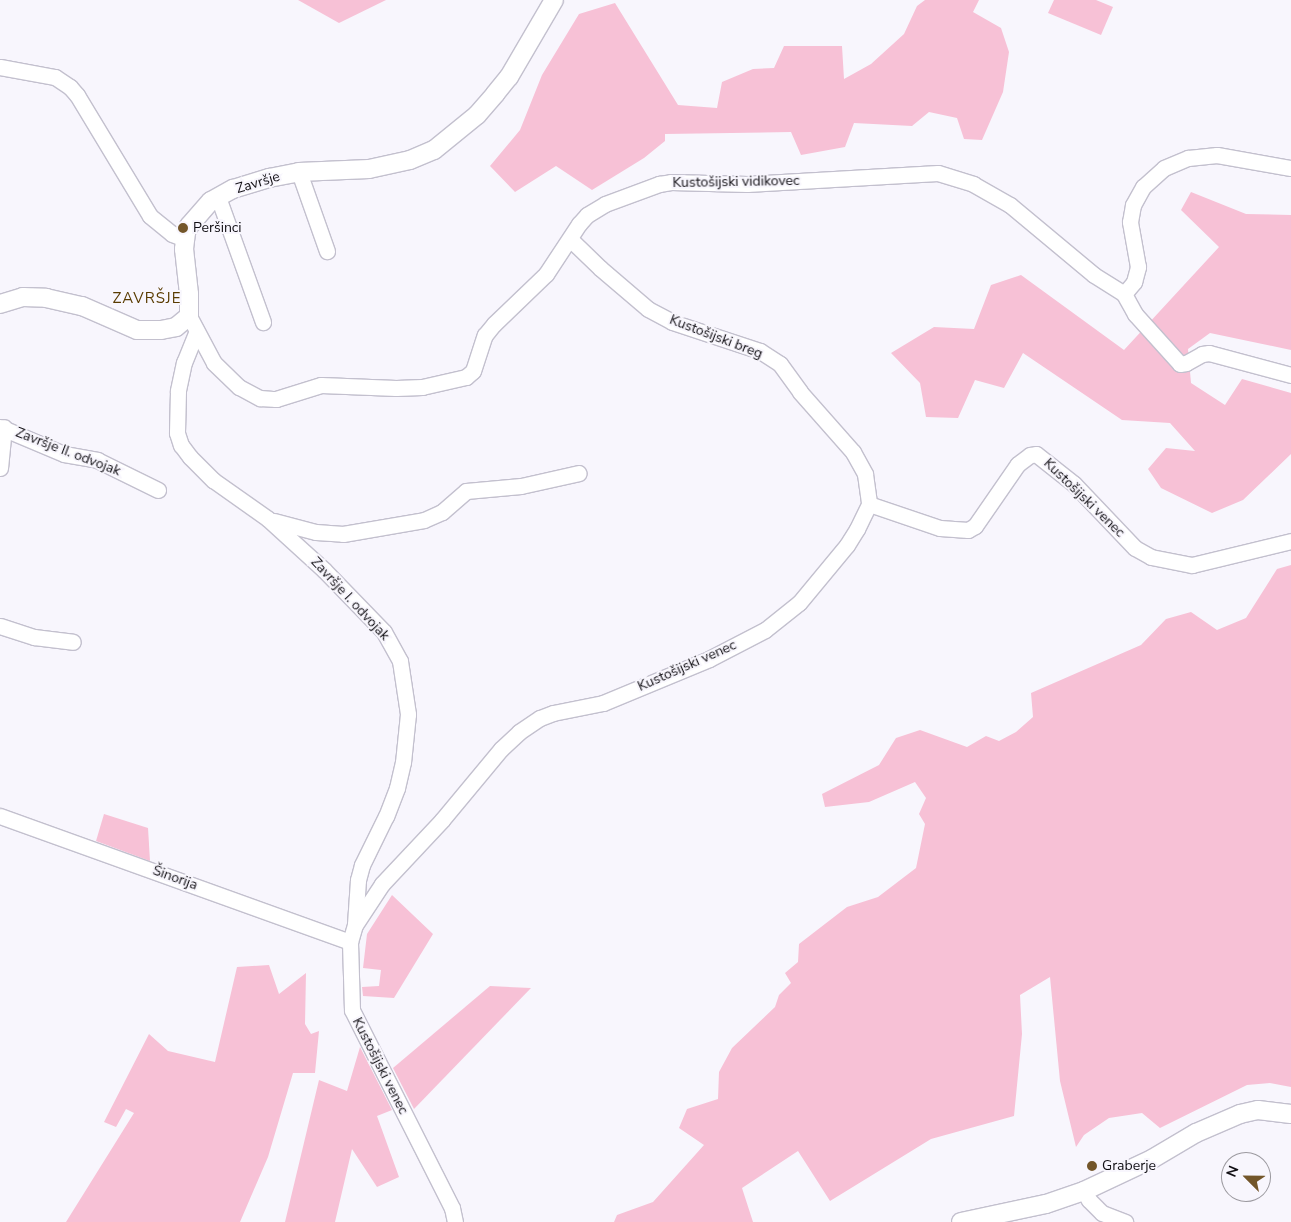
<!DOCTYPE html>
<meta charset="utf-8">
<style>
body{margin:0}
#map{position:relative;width:1291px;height:1222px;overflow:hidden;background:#f8f6fd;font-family:"Nunito Sans",sans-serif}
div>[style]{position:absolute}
.green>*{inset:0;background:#f7c1d6}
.roads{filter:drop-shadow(1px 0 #c3c0ce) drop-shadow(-1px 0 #c3c0ce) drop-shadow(0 1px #c3c0ce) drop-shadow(0 -1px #c3c0ce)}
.minor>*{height:15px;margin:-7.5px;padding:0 7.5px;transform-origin:7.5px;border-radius:7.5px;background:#fff}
.tertiary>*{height:18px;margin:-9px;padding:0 9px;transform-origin:9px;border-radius:9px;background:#fff}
.dots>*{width:14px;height:14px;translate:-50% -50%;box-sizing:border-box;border:2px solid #f8f6fd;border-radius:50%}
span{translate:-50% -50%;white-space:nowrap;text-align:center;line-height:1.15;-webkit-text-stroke:4px #f8f6fd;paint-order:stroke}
.street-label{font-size:14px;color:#110f14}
.poi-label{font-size:14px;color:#110f14}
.left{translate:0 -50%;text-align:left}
.neighbourhood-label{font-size:15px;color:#593b00;letter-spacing:1px}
.north{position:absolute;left:1221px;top:1152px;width:50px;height:50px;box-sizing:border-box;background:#f8f6fd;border:1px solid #9c9aa0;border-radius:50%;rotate:293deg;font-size:14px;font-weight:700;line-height:20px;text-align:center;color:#110f14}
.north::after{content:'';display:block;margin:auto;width:18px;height:22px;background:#73562a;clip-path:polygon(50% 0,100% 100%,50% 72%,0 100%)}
</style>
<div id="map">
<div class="green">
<i style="clip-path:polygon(298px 0,386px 0,339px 23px)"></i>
<i style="clip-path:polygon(925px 0,979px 0,973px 12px,1001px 28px,1009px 52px,1003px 92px,982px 140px,964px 139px,957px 118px,929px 112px,912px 126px,854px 123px,845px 147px,801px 155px,791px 132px,665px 134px,665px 141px,644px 158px,592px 190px,556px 166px,515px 192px,490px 166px,520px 130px,542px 75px,579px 14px,615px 3px,678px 105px,717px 108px,722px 82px,753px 69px,774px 68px,784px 46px,842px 46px,844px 79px,871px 64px,904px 34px,917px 6px)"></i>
<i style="clip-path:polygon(1054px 0,1096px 0,1113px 7px,1101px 35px,1048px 13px)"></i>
<i style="clip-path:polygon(1191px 192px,1246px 214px,1291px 215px,1291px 350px,1210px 333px,1188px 349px,1191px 383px,1225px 405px,1242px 379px,1291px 393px,1291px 454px,1243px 500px,1212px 513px,1161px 488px,1148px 469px,1166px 448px,1195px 451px,1170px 423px,1122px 420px,1023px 353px,1004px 388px,975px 380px,958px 418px,926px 417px,920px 383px,891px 353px,934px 327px,974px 329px,991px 285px,1021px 275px,1124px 350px,1219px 247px,1181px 210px)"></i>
<i style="clip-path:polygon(1291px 565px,1291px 1087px,1270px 1083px,1247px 1085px,1160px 1128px,1142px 1113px,1109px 1118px,1084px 1135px,1076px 1147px,1060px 1081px,1050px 977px,1020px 995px,1022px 1034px,1014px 1116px,931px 1139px,830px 1201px,798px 1151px,742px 1188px,753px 1222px,614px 1222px,617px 1215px,653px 1202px,704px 1145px,679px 1128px,687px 1109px,718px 1099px,719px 1072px,732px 1048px,775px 1007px,779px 995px,791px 983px,785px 973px,798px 962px,799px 944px,847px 907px,878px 897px,916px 868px,925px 824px,919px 814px,926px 798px,915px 782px,869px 802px,825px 807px,822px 794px,879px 765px,896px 738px,920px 730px,967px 747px,986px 736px,999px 741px,1016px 732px,1033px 717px,1031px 693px,1141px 645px,1166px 619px,1191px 612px,1217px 630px,1246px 618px,1277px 569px)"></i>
<i style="clip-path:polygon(104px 814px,148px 828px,150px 861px,96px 841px)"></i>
<i style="clip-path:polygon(392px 895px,433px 934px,394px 998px,363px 996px,362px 987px,379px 986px,381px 970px,363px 968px,367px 934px)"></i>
<i style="clip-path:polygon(269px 965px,279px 994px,306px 973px,305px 1024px,311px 1034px,319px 1031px,315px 1073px,293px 1073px,268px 1157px,240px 1222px,66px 1222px,134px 1113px,126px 1109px,116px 1127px,104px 1122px,149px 1034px,168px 1051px,215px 1062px,237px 967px)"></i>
<i style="clip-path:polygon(490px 986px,531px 988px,414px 1109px,393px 1068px)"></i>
<i style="clip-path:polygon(360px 1047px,392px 1110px,377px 1116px,399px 1177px,377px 1187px,352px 1149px,335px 1222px,285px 1222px,319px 1080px,347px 1091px)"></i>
</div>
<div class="roads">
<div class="minor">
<i style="left:0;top:67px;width:56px;rotate:10.3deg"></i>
<i style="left:55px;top:77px;width:18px;rotate:34deg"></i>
<i style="left:70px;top:87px;width:11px;rotate:49deg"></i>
<i style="left:77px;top:95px;width:141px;rotate:58.9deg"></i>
<i style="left:150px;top:216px;width:28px;rotate:39deg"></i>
<i style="left:172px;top:234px;width:14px;rotate:21deg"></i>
<i style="left:299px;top:172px;width:84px;rotate:70.5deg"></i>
<i style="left:218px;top:197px;width:133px;rotate:70.2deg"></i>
<i style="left:570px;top:239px;width:42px;rotate:44deg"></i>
<i style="left:600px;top:268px;width:63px;rotate:40.5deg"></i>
<i style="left:648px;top:309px;width:27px;rotate:28deg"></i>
<i style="left:672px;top:322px;width:93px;rotate:18.2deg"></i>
<i style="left:760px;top:351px;width:24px;rotate:33deg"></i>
<i style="left:780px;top:364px;width:34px;rotate:54deg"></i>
<i style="left:800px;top:392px;width:80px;rotate:48.5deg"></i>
<i style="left:853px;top:452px;width:25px;rotate:61deg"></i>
<i style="left:865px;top:474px;width:30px;rotate:82deg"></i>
<i style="left:1124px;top:294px;width:16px;rotate:-50deg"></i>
<i style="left:1134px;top:282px;width:16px;rotate:-75deg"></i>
<i style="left:1138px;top:267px;width:46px;rotate:-100.1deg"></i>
<i style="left:1130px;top:222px;width:17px;rotate:-80deg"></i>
<i style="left:1133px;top:205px;width:21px;rotate:-61deg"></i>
<i style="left:1143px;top:187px;width:28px;rotate:-42deg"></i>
<i style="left:1164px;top:168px;width:26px;rotate:-23deg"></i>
<i style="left:1188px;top:158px;width:29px;rotate:-6deg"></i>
<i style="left:1217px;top:155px;width:75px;rotate:10deg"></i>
<i style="left:189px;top:316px;width:53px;rotate:62deg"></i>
<i style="left:214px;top:363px;width:35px;rotate:44deg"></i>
<i style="left:239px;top:387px;width:24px;rotate:28deg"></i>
<i style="left:260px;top:398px;width:16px;rotate:4deg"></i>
<i style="left:276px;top:399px;width:47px;rotate:-17.3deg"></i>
<i style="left:321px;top:385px;width:75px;rotate:2.3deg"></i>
<i style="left:396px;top:388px;width:26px;rotate:-2deg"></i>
<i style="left:422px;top:387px;width:45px;rotate:-12.8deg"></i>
<i style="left:466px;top:377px;width:9px;rotate:-41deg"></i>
<i style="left:473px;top:371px;width:38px;rotate:-72deg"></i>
<i style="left:485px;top:335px;width:14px;rotate:-51deg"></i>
<i style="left:494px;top:324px;width:72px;rotate:-43.9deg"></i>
<i style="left:546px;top:274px;width:60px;rotate:-56.6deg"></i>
<i style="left:579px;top:224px;width:12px;rotate:-48deg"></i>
<i style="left:587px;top:215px;width:21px;rotate:-31deg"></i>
<i style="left:605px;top:204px;width:58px;rotate:-20.3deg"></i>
<i style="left:659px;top:184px;width:12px;rotate:-9deg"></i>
<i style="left:671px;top:182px;width:76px;rotate:1.5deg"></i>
<i style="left:747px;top:184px;width:191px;rotate:-3.3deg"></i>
<i style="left:938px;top:173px;width:37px;rotate:17deg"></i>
<i style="left:973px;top:184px;width:43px;rotate:29.6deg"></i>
<i style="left:1010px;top:205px;width:109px;rotate:39.8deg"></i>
<i style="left:1094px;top:275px;width:36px;rotate:32deg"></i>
<i style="left:1124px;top:294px;width:23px;rotate:61deg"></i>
<i style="left:1135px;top:314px;width:67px;rotate:48deg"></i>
<i style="left:1180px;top:364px;width:6px;rotate:-9deg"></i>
<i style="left:1186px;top:363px;width:18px;rotate:-29deg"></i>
<i style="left:1202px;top:354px;width:7px;rotate:-8deg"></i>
<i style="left:1209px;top:353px;width:85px;rotate:15deg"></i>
<i style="left:196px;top:333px;width:31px;rotate:112deg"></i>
<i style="left:184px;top:362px;width:30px;rotate:102deg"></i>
<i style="left:178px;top:391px;width:42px;rotate:91.4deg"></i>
<i style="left:177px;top:433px;width:13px;rotate:72deg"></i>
<i style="left:181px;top:445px;width:15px;rotate:53deg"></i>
<i style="left:190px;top:457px;width:33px;rotate:45deg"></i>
<i style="left:213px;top:480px;width:67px;rotate:35.3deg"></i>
<i style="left:268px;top:519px;width:76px;rotate:42.3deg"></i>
<i style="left:324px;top:570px;width:86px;rotate:45.9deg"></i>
<i style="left:384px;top:632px;width:33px;rotate:61deg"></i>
<i style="left:400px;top:661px;width:54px;rotate:81.4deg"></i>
<i style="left:408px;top:714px;width:48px;rotate:95.9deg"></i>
<i style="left:403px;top:762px;width:27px;rotate:103deg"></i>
<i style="left:397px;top:788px;width:30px;rotate:111deg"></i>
<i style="left:386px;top:816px;width:55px;rotate:116.1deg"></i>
<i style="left:362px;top:865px;width:16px;rotate:105deg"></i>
<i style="left:358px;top:880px;width:44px;rotate:93.9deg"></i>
<i style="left:0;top:427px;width:69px;rotate:22.9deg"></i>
<i style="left:64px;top:454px;width:34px;rotate:10deg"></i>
<i style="left:97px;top:460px;width:68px;rotate:26.2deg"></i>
<i style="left:0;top:468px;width:41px;rotate:-84.4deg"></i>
<i style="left:869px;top:504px;width:75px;rotate:18.7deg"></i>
<i style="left:940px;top:528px;width:28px;rotate:4deg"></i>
<i style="left:968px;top:530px;width:8px;rotate:-30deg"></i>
<i style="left:975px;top:526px;width:75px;rotate:-55.3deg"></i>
<i style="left:1018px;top:464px;width:15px;rotate:-37deg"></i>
<i style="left:1030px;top:455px;width:6px;rotate:-9deg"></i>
<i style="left:1036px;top:454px;width:48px;rotate:38.3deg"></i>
<i style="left:1074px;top:484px;width:88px;rotate:46.4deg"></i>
<i style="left:1135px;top:548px;width:18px;rotate:29deg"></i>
<i style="left:1151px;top:557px;width:42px;rotate:11deg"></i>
<i style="left:1192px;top:565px;width:102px;rotate:-13.6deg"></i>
<i style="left:274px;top:521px;width:43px;rotate:14.7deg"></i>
<i style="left:316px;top:532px;width:27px;rotate:4deg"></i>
<i style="left:343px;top:534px;width:82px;rotate:-9.8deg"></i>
<i style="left:424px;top:520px;width:20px;rotate:-24deg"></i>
<i style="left:442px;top:512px;width:32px;rotate:-41deg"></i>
<i style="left:466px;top:491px;width:55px;rotate:-5.2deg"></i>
<i style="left:521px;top:486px;width:59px;rotate:-12.6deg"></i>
<i style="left:0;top:626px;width:36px;rotate:18deg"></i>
<i style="left:34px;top:637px;width:39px;rotate:7deg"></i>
<i style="left:0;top:816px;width:372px;rotate:19.8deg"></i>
<i style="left:1084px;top:1191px;width:10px;rotate:61deg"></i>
<i style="left:1089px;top:1200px;width:18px;rotate:45deg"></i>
<i style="left:1102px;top:1213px;width:25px;rotate:21deg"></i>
<i style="left:455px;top:1222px;width:14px;rotate:-102deg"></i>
<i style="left:452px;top:1208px;width:222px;rotate:-116.8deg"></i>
<i style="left:352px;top:1010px;width:68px;rotate:-91.7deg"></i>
<i style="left:350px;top:942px;width:18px;rotate:-74deg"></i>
<i style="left:355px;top:925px;width:49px;rotate:-56.6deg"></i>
<i style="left:382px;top:884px;width:88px;rotate:-46.8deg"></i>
<i style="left:442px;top:820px;width:92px;rotate:-50.3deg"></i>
<i style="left:501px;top:749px;width:25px;rotate:-43deg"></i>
<i style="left:519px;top:732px;width:25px;rotate:-34deg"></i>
<i style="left:540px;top:718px;width:14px;rotate:-21deg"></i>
<i style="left:553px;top:713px;width:51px;rotate:-11.3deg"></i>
<i style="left:603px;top:703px;width:115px;rotate:-22.5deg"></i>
<i style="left:709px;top:659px;width:63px;rotate:-27.4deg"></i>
<i style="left:765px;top:630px;width:43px;rotate:-38.5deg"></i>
<i style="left:799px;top:603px;width:75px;rotate:-50.4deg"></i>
<i style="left:847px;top:545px;width:19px;rotate:-58deg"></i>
<i style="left:857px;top:529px;width:28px;rotate:-64deg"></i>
</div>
<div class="tertiary">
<i style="left:0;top:304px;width:24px;rotate:-17deg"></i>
<i style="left:23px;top:297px;width:23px;rotate:2deg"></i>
<i style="left:46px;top:298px;width:37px;rotate:13deg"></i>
<i style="left:82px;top:306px;width:60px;rotate:23.6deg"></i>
<i style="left:137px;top:330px;width:24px"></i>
<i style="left:161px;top:330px;width:15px;rotate:-11deg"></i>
<i style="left:176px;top:327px;width:17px;rotate:-40deg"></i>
<i style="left:189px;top:316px;width:22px;rotate:-90deg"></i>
<i style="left:189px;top:294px;width:45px;rotate:-96.3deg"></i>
<i style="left:184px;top:249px;width:17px;rotate:-83deg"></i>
<i style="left:186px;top:232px;width:7px;rotate:-63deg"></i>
<i style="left:189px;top:226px;width:33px;rotate:-49deg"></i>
<i style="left:211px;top:201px;width:25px;rotate:-29deg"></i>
<i style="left:233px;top:189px;width:38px;rotate:-17deg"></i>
<i style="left:269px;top:178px;width:31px;rotate:-11deg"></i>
<i style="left:299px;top:172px;width:70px;rotate:-2.5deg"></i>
<i style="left:369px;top:169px;width:42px;rotate:-12.4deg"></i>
<i style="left:410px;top:160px;width:26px;rotate:-23deg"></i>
<i style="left:434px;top:150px;width:55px;rotate:-39.1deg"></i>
<i style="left:477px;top:115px;width:28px;rotate:-49deg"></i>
<i style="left:495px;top:94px;width:22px;rotate:-51deg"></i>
<i style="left:509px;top:77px;width:89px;rotate:-59.7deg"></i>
<i style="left:961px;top:1222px;width:87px;rotate:-12deg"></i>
<i style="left:1046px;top:1204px;width:40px;rotate:-18.9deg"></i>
<i style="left:1084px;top:1191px;width:75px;rotate:-25.2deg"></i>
<i style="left:1152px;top:1159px;width:51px;rotate:-30.6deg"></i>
<i style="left:1196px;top:1133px;width:48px;rotate:-23.4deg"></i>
<i style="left:1240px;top:1114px;width:18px;rotate:-13deg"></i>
<i style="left:1258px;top:1110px;width:33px;rotate:7deg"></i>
</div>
</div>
<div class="dots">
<i style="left:183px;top:228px;background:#73562a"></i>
<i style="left:1092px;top:1166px;background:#73562a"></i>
</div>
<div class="street-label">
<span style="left:736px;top:182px;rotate:-1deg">Kustošijski vidikovec</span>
<span style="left:258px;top:183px;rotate:-17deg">Završje</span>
<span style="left:716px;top:337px;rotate:21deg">Kustošijski breg</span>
<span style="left:68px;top:452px;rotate:21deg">Završje II. odvojak</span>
<span style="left:1084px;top:498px;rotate:44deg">Kustošijski venec</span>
<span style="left:350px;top:599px;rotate:47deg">Završje I. odvojak</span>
<span style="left:687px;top:666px;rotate:-24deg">Kustošijski venec</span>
<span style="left:175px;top:878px;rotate:20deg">Šinorija</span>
<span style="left:380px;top:1066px;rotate:63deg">Kustošijski venec</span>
</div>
<div class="poi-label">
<span class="left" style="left:193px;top:228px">Peršinci</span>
<span class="left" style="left:1102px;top:1166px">Graberje</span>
</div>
<div class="neighbourhood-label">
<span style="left:147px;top:299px">ZAVRŠJE</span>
</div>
<div class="north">N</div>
</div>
